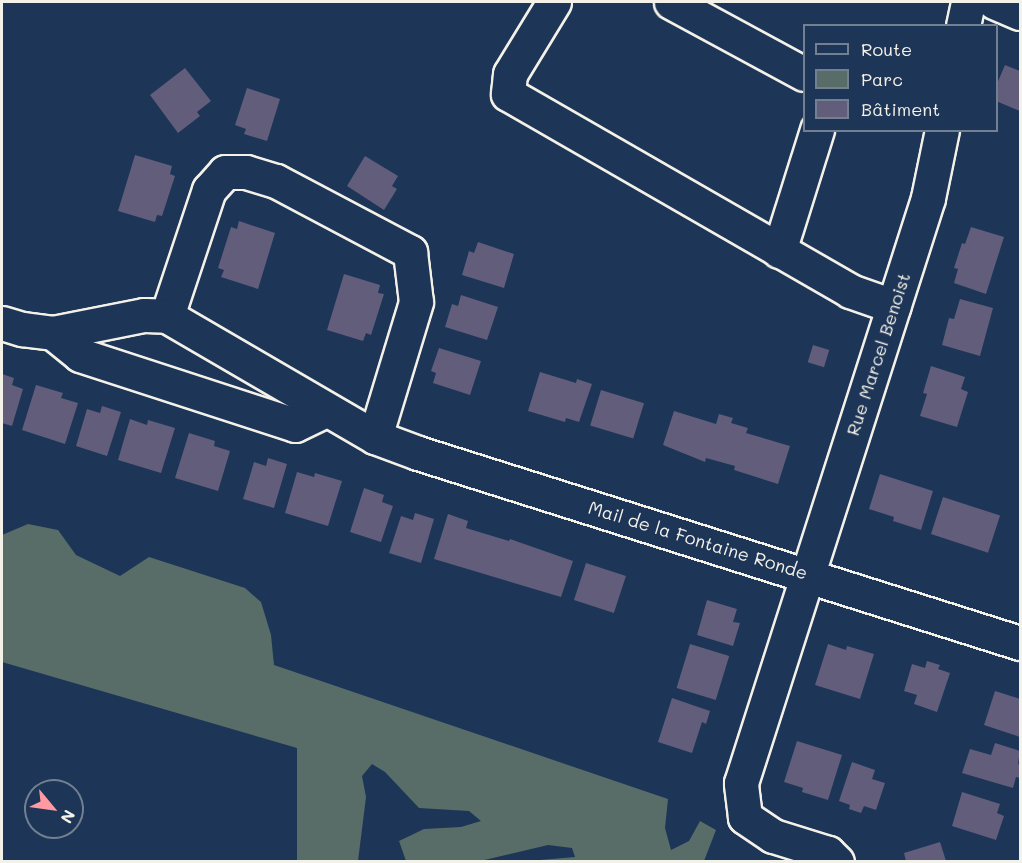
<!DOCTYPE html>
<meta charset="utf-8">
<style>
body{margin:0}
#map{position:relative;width:1022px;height:863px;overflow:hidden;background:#1d3557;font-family:Mali,sans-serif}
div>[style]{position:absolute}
.green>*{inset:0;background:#586d68}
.building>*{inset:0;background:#615d7b;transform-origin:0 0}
.roads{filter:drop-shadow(2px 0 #f4f1e8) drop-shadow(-2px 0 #f4f1e8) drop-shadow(0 2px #f4f1e8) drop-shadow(0 -2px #f4f1e8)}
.minor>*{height:33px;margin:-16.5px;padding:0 16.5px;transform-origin:16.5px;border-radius:16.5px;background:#1d3557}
span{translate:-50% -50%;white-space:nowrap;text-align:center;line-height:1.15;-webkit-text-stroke:4.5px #1d3557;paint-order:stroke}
.street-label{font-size:18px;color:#f4f1e8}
.frame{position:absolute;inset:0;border:3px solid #f4f1e8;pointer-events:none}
.legend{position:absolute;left:803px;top:24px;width:195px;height:108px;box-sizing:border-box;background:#1d3557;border:2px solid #738091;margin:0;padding:8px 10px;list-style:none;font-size:18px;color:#f4f1e8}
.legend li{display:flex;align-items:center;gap:12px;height:30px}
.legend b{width:30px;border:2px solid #738091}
.north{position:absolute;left:24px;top:779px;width:60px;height:60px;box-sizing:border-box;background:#1d3557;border:2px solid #738091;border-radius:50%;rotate:119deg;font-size:16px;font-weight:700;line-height:24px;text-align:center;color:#f4f1e8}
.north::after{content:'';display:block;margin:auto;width:21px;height:27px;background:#ff9aa2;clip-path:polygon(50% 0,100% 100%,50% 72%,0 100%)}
</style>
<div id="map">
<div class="green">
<i style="clip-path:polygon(28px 524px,58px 530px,76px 555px,120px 576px,149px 557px,245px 588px,261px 602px,271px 635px,274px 665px,668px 799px,665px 828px,671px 850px,689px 841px,700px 821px,716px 830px,704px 861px,528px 861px,575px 857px,572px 848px,548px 845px,480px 861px,406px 861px,399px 841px,424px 829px,461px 827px,481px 821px,469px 811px,419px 808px,385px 772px,372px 764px,362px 776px,366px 797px,358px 861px,297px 861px,297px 748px,2px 662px,2px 535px)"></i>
</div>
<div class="building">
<i style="clip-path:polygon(1005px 65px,1020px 71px,1020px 111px,996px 101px,996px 86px)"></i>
<i style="clip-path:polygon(185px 68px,211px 101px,197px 112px,200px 116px,178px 133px,150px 95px)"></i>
<i style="clip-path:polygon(247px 88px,280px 99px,267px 141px,244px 134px,246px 129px,235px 125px)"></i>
<i style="clip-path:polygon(135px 155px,172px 166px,170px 174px,175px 176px,162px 216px,157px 215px,155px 222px,118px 211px)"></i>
<i style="clip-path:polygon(365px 156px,398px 176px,392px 186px,397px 189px,384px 210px,347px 186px)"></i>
<i style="clip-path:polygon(239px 221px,275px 233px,258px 289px,221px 277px,224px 270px,218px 268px,231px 227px,237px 229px)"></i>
<i style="clip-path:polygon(971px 227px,1004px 237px,986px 294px,954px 283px,958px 269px,954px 268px,962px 243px,965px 244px)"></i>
<i style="clip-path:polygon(478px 242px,514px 254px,504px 288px,462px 275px,469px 251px,474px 253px)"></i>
<i style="clip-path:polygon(344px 274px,380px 285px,378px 293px,384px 294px,371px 335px,366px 333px,363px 341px,327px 330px)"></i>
<i style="clip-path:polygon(461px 295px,498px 307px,487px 340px,445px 327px,452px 304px,458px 306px)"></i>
<i style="clip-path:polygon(960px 299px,993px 308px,980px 356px,942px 345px,949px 318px,954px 319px)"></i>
<i style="left:813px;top:345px;width:17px;height:18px;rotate:17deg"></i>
<i style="clip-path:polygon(439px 348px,481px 361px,470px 395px,433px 383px,436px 373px,431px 371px)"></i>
<i style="clip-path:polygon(931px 366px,965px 377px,961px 389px,968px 392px,957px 427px,920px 416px,927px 394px,923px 393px)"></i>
<i style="clip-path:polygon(540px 372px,576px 383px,577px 379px,592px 384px,579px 422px,566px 418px,565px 422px,528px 411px)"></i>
<i style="clip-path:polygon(2px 374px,14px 378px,12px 385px,23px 389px,12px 426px,2px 423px)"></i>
<i style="clip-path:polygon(36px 385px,63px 393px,61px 398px,78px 403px,65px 444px,22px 430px)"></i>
<i style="left:601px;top:390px;width:45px;height:37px;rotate:17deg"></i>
<i style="clip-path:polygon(102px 406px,121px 412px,107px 456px,76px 446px,87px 409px,100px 413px)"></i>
<i style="clip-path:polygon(674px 411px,716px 424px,719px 414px,733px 418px,731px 423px,748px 428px,746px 433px,790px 446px,778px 484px,734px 470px,735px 466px,706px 458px,705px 462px,663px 445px)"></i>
<i style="clip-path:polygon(130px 419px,147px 425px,148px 420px,175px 428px,161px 473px,118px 460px)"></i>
<i style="clip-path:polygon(189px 433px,215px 441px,214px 446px,230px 451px,218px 491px,175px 478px)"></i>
<i style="clip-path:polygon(268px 458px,287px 464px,274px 508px,243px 499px,254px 462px,266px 466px)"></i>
<i style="clip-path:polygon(297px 472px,314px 477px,315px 473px,342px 481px,328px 526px,285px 513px)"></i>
<i style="clip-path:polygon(880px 474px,933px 491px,921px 530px,893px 521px,894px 517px,869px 509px)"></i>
<i style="clip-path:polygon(364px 488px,384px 495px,382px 502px,393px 506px,381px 542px,350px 532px)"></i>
<i style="left:943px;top:497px;width:60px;height:39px;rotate:18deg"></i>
<i style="clip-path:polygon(415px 513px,434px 519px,421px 563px,389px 553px,401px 516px,413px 520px)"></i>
<i style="clip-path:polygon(448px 514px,468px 521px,466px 528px,509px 541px,510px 539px,573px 561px,561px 597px,434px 559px)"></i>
<i style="left:586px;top:563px;width:42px;height:39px;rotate:18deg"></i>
<i style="clip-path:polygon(707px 600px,737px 609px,733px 622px,740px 623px,733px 646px,697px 635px)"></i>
<i style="left:690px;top:644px;width:41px;height:46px;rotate:17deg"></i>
<i style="clip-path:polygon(828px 644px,846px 650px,847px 646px,874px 654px,860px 699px,815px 685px)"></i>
<i style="clip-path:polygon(927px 661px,940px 665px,938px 669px,950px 673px,937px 712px,914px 704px,917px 695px,904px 691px,912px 664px,925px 668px)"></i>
<i style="clip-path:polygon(995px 691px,1020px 699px,1020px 737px,984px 725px)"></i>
<i style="clip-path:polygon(672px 698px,710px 711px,706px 724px,702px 722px,692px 753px,658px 742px)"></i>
<i style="clip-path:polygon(797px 741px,842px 755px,828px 800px,802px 792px,803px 788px,784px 782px)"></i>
<i style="clip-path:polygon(995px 743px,1020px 751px,1018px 764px,1020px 765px,1020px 778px,1016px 777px,1013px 788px,962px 773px,970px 749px,991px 755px)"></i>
<i style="clip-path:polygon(852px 762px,875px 770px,872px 779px,885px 783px,876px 810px,864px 806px,861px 813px,849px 809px,850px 805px,839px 801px)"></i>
<i style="clip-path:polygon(962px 792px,1000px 804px,997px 813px,1004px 816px,996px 840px,952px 826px)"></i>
<i style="clip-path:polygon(940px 842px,946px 861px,906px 861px,904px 853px)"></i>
</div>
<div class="roads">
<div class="minor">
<i style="left:554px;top:2px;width:84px;rotate:121.4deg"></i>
<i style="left:510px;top:74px;width:20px;rotate:96deg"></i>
<i style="left:508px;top:94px;width:395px;rotate:29.9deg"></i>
<i style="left:850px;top:291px;width:46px;rotate:19.2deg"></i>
<i style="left:671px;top:2px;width:151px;rotate:28.4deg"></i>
<i style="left:994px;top:2px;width:28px;rotate:23deg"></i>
<i style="left:963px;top:26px;width:25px;rotate:-78deg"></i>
<i style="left:779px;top:251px;width:127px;rotate:-72.6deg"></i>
<i style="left:167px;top:316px;width:133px;rotate:-71.6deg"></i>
<i style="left:209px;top:190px;width:24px;rotate:-48deg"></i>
<i style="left:225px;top:172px;width:21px"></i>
<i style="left:246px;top:172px;width:31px;rotate:17deg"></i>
<i style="left:276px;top:181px;width:152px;rotate:27.9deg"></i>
<i style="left:410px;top:252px;width:50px;rotate:83.2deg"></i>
<i style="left:416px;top:302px;width:141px;rotate:106.9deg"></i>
<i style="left:2px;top:323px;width:21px;rotate:17deg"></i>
<i style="left:22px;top:329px;width:31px;rotate:7deg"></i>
<i style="left:53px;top:333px;width:93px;rotate:-11.2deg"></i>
<i style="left:144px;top:315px;width:23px;rotate:2deg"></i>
<i style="left:167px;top:316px;width:241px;rotate:30.2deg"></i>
<i style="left:375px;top:437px;width:46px;rotate:20.4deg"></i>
<i style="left:418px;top:453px;width:631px;rotate:17.52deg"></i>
<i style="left:53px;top:333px;width:35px;rotate:39deg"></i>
<i style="left:80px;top:355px;width:226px;rotate:18deg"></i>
<i style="left:295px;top:425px;width:34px;rotate:-26deg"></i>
<i style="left:837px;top:862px;width:13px;rotate:-135deg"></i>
<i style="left:828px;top:853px;width:58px;rotate:-162.8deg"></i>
<i style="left:773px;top:836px;width:34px;rotate:-146deg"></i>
<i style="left:745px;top:817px;width:34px;rotate:-97deg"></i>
<i style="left:741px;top:783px;width:614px;rotate:-72.27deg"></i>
<i style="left:928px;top:198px;width:69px;rotate:-78.4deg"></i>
</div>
</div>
<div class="street-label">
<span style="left:878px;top:354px;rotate:-72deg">Rue Marcel Benoist</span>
<span style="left:698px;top:540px;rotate:17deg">Mail de la Fontaine Ronde</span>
</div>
<div class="frame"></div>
<ul class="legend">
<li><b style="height:8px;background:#1d3557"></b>Route</li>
<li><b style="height:16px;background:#586d68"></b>Parc</li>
<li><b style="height:16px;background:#615d7b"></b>Bâtiment</li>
</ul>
<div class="north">N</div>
</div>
